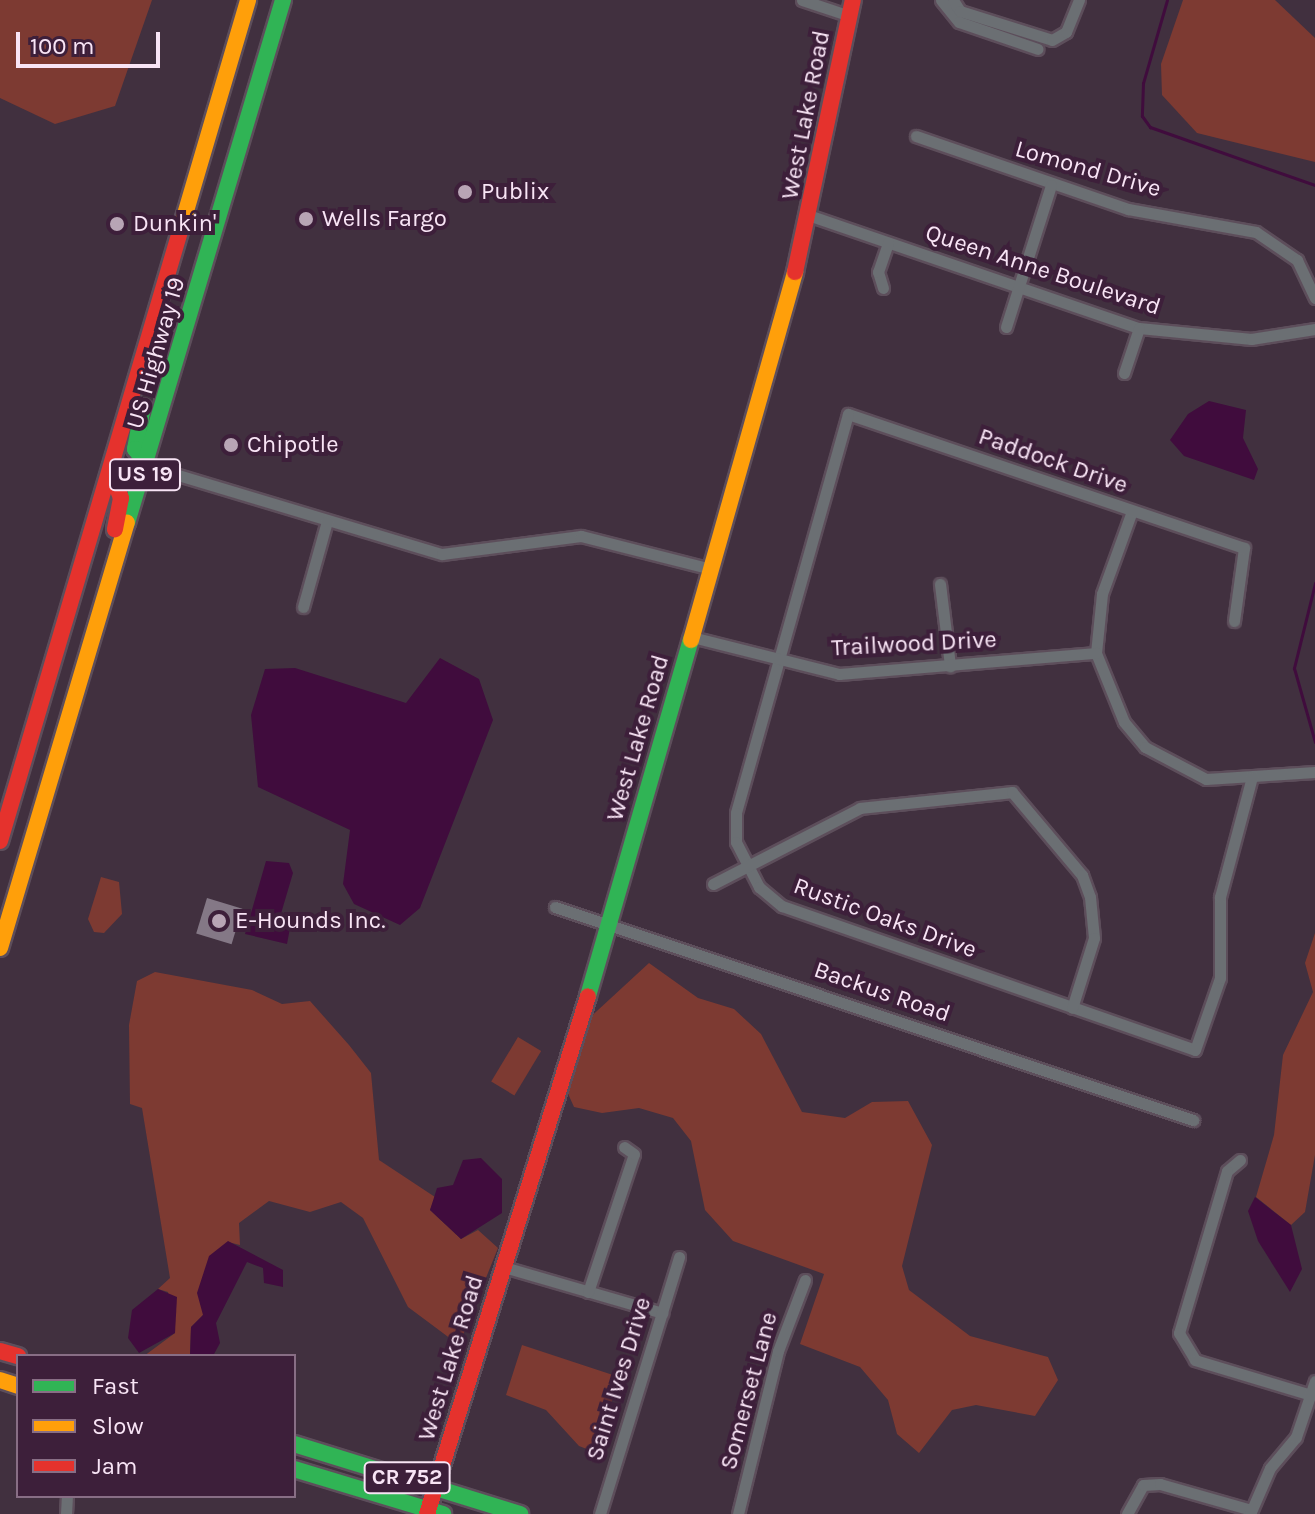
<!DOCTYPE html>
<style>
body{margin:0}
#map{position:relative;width:1315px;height:1514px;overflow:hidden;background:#41303f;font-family:Karla,sans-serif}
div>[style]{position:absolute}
.green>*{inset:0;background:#7d3a32;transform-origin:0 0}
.water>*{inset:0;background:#400c3d}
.stream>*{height:3px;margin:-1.5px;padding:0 1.5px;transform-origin:1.5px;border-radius:1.5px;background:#400c3d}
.building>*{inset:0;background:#847886;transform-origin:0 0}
.roads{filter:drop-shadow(2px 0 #5d4e5b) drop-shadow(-2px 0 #5d4e5b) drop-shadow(0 2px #5d4e5b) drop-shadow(0 -2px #5d4e5b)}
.street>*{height:11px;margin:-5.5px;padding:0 5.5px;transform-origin:5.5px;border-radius:5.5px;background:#6b6f73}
.fast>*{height:16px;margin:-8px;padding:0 8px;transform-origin:8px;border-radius:8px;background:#30b455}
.slow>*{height:16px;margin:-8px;padding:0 8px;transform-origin:8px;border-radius:8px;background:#ff9f0a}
.jam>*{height:16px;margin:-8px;padding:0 8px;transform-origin:8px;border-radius:8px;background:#e5322d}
.dots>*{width:22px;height:22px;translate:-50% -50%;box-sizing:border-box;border:4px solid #3d1f3a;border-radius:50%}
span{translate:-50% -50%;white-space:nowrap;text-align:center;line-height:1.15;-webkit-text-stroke:8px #3d1f3a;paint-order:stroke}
.shield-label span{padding:2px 6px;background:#3d1f3a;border:2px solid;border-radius:6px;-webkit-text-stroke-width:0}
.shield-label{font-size:22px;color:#f8e4f5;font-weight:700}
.street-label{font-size:24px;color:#f8e4f5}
.poi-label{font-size:24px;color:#f8e4f5}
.left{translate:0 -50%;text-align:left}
.legend{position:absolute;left:16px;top:1354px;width:280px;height:144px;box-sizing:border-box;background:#3d1f3a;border:2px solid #886e85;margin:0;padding:10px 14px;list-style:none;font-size:24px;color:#f8e4f5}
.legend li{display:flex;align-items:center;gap:16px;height:40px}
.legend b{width:40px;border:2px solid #886e85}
.scale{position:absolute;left:16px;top:32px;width:144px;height:36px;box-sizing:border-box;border:4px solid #f8e4f5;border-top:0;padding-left:10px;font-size:24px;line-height:28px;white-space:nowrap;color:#f8e4f5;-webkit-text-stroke:6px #3d1f3a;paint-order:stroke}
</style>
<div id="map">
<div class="green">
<i style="clip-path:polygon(0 0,152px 0,115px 106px,55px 124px,0 98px)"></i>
<i style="clip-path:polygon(1183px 0,1275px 0,1315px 38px,1315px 162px,1197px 133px,1162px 95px,1161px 64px)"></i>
<i style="clip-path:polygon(101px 877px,119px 882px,122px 914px,104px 933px,94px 932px,88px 919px)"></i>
<i style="clip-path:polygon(1315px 933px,1315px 1155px,1305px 1212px,1291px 1225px,1256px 1197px,1274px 1135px,1283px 1055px,1313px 992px,1305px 963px)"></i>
<i style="clip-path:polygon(649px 963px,698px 998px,734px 1009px,761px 1034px,802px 1112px,845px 1118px,872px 1102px,908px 1101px,932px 1145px,902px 1266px,909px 1290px,970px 1336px,1048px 1357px,1058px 1380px,1035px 1416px,976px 1405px,952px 1410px,919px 1453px,897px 1434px,888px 1400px,860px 1367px,800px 1344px,824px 1274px,733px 1241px,705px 1210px,691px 1141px,673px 1118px,639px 1108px,602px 1113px,574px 1107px,565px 1087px,585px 1022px)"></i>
<i style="clip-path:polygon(155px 972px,252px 990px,282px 1004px,310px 1001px,349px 1045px,371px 1073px,379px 1160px,435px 1197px,430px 1210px,461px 1239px,478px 1230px,498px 1248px,459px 1345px,408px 1307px,363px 1218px,341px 1202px,310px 1212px,269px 1201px,239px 1223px,240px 1245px,228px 1242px,203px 1315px,191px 1327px,190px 1356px,144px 1356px,175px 1333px,168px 1292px,158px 1289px,170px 1278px,142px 1108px,130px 1104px,129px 1025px,137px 981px)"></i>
<i style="left:518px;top:1037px;width:27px;height:52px;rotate:31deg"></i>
<i style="clip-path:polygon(522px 1345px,619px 1377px,597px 1453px,579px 1446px,546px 1410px,506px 1395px)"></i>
</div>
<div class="water">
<i style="clip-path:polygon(1209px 401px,1246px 410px,1243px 438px,1258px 469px,1254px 480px,1184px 456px,1170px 440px,1188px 414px)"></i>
<i style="clip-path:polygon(440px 658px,479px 679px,493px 720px,420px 908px,400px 925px,354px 904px,343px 884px,350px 830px,258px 787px,251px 715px,265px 669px,295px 668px,406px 703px)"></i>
<i style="clip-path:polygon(266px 861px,289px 863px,293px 873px,280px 917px,290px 928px,287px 944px,245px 934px)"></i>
<i style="clip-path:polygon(481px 1158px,502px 1179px,502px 1213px,461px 1239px,430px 1210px,437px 1188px,453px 1185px,463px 1160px)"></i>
<i style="clip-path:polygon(1255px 1197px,1291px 1225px,1302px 1269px,1290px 1292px,1258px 1241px,1248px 1211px)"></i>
<i style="clip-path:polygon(228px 1241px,283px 1270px,283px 1287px,264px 1283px,263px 1268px,247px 1262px,216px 1323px,220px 1343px,213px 1356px,190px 1356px,191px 1327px,203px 1315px,197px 1293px,209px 1256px)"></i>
<i style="clip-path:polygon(158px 1289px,177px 1297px,175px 1333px,139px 1353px,128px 1338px,132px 1310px)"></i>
</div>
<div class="stream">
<i style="left:1167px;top:0;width:86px;rotate:106.1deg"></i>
<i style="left:1143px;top:83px;width:33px;rotate:92deg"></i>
<i style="left:1142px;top:116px;width:14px;rotate:54deg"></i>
<i style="left:1150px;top:127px;width:175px;rotate:19.4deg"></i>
<i style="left:1315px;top:583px;width:88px;rotate:103.9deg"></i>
<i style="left:1294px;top:668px;width:77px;rotate:74.2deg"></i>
</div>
<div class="building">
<i style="left:207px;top:898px;width:37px;height:37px;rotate:17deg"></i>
</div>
<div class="roads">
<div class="street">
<i style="left:802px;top:0;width:51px;rotate:18.4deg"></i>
<i style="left:941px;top:0;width:28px;rotate:51deg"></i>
<i style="left:959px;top:22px;width:83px;rotate:18.9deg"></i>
<i style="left:953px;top:0;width:13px;rotate:58deg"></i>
<i style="left:960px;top:11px;width:96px;rotate:17.5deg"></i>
<i style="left:1052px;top:40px;width:16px;rotate:-30deg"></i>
<i style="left:1066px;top:32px;width:35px;rotate:-68deg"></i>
<i style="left:916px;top:136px;width:224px;rotate:19deg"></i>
<i style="left:1128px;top:209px;width:130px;rotate:10.2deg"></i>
<i style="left:1256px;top:232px;width:50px;rotate:34.3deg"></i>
<i style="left:1297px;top:260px;width:42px;rotate:64.7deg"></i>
<i style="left:811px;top:216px;width:347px;rotate:18.9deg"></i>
<i style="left:1139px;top:328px;width:113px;rotate:5.6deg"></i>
<i style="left:1251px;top:339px;width:65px;rotate:-8.9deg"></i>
<i style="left:883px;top:288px;width:17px;rotate:-107deg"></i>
<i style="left:878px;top:272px;width:31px;rotate:-71deg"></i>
<i style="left:1006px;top:327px;width:149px;rotate:-72.4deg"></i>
<i style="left:1124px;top:373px;width:47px;rotate:-71.6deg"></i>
<i style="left:148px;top:466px;width:307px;rotate:16.7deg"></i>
<i style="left:442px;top:554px;width:140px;rotate:-7.4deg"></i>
<i style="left:581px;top:536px;width:134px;rotate:14.2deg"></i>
<i style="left:1132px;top:511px;width:88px;rotate:109.9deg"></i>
<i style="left:1102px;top:594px;width:59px;rotate:95.8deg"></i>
<i style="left:1096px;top:653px;width:74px;rotate:67.9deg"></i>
<i style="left:1124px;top:722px;width:33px;rotate:50deg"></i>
<i style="left:1145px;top:747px;width:69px;rotate:27.7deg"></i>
<i style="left:1206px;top:779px;width:109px;rotate:-3.7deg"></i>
<i style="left:940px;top:584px;width:83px;rotate:83deg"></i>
<i style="left:303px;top:607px;width:89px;rotate:-74.4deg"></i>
<i style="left:1234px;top:621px;width:74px;rotate:-82.2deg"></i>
<i style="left:1244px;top:548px;width:418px;rotate:-161.3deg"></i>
<i style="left:848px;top:414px;width:414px;rotate:105.7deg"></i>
<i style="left:736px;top:813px;width:29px;rotate:90deg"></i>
<i style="left:736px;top:842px;width:51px;rotate:62.9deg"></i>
<i style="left:759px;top:887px;width:30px;rotate:40deg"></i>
<i style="left:782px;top:906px;width:437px;rotate:19.2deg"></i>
<i style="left:1195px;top:1050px;width:76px;rotate:-70.9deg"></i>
<i style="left:1220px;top:978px;width:81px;rotate:-90deg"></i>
<i style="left:1220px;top:897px;width:124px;rotate:-75.1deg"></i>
<i style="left:692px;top:637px;width:152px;rotate:14.1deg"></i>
<i style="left:839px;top:674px;width:258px;rotate:-4.7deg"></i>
<i style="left:713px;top:884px;width:165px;rotate:-27.3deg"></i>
<i style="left:860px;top:808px;width:153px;rotate:-6deg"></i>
<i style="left:1012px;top:792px;width:109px;rotate:49.9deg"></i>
<i style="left:1082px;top:875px;width:23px;rotate:70deg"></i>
<i style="left:1090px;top:897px;width:41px;rotate:84.4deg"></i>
<i style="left:1094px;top:938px;width:73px;rotate:107.4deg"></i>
<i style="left:555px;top:907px;width:673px;rotate:18.46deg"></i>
<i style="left:1240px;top:1160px;width:17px;rotate:140deg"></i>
<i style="left:1227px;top:1171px;width:169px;rotate:106.5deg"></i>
<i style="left:1179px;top:1333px;width:31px;rotate:59deg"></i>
<i style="left:1195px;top:1360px;width:121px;rotate:16.8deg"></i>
<i style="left:504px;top:1267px;width:165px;rotate:16.2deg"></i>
<i style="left:588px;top:1292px;width:145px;rotate:-71.6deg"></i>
<i style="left:634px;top:1154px;width:12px;rotate:-145deg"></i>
<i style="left:66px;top:1514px;width:18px;rotate:-87deg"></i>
<i style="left:600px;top:1514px;width:269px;rotate:-72.9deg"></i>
<i style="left:738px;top:1514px;width:168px;rotate:-76.2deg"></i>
<i style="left:778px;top:1351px;width:76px;rotate:-69.2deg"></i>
<i style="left:1127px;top:1514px;width:33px;rotate:-61deg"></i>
<i style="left:1143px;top:1485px;width:17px;rotate:-3deg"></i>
<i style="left:1160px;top:1484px;width:95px;rotate:15.9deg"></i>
<i style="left:1250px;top:1514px;width:50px;rotate:-66.5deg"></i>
<i style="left:1270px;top:1468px;width:40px;rotate:-50deg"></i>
<i style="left:1296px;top:1437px;width:59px;rotate:-71.3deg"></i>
</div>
<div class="fast">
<i style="left:143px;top:407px;width:43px;rotate:100.8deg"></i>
<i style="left:135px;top:449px;width:21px;rotate:53deg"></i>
<i style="left:127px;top:523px;width:546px;rotate:-73.39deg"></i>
<i style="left:588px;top:996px;width:371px;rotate:-73.9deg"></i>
<i style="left:294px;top:1444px;width:237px;rotate:17.2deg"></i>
<i style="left:294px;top:1469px;width:156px;rotate:16.8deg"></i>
</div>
<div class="slow">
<i style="left:181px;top:228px;width:238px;rotate:-73.6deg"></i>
<i style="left:691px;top:640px;width:382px;rotate:-74.2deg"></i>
<i style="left:0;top:948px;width:444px;rotate:-73.4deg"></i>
<i style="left:0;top:1380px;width:19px;rotate:18deg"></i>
</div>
<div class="jam">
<i style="left:795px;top:272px;width:278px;rotate:-78deg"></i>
<i style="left:111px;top:472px;width:28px;rotate:69deg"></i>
<i style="left:121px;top:498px;width:32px;rotate:101deg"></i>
<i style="left:0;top:841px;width:639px;rotate:-73.55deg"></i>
<i style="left:0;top:1351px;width:19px;rotate:16deg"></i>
<i style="left:427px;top:1514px;width:542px;rotate:-72.73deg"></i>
</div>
</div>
<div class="dots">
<i style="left:465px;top:192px;background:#b8a5b5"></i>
<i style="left:306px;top:219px;background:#b8a5b5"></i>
<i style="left:117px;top:224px;background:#b8a5b5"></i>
<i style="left:231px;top:445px;background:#b8a5b5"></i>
<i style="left:219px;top:921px;background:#b8a5b5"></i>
</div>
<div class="shield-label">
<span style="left:145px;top:475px">US 19</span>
<span style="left:407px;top:1478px">CR 752</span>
</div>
<div class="street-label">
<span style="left:806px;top:115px;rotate:-79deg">West Lake Road</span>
<span style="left:1088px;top:169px;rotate:16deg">Lomond Drive</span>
<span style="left:1043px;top:270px;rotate:18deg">Queen Anne Boulevard</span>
<span style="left:156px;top:353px;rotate:-74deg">US Highway 19</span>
<span style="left:1053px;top:461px;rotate:19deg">Paddock Drive</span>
<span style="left:914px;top:644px;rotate:-3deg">Trailwood Drive</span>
<span style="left:638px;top:738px;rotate:-74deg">West Lake Road</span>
<span style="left:885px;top:918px;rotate:20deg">Rustic Oaks Drive</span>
<span style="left:882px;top:992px;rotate:19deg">Backus Road</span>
<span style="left:451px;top:1358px;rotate:-73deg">West Lake Road</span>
<span style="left:619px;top:1379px;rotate:-73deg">Saint Ives Drive</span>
<span style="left:749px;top:1391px;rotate:-75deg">Somerset Lane</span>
</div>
<div class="poi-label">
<span class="left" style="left:481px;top:192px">Publix</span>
<span class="left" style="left:322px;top:219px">Wells Fargo</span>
<span class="left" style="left:133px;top:224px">Dunkin'</span>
<span class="left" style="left:247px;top:445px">Chipotle</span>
<span class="left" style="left:235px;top:921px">E-Hounds Inc.</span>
</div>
<ul class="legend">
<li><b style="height:10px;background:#30b455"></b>Fast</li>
<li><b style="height:10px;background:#ff9f0a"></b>Slow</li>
<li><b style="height:10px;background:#e5322d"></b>Jam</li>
</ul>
<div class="scale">100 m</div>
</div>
